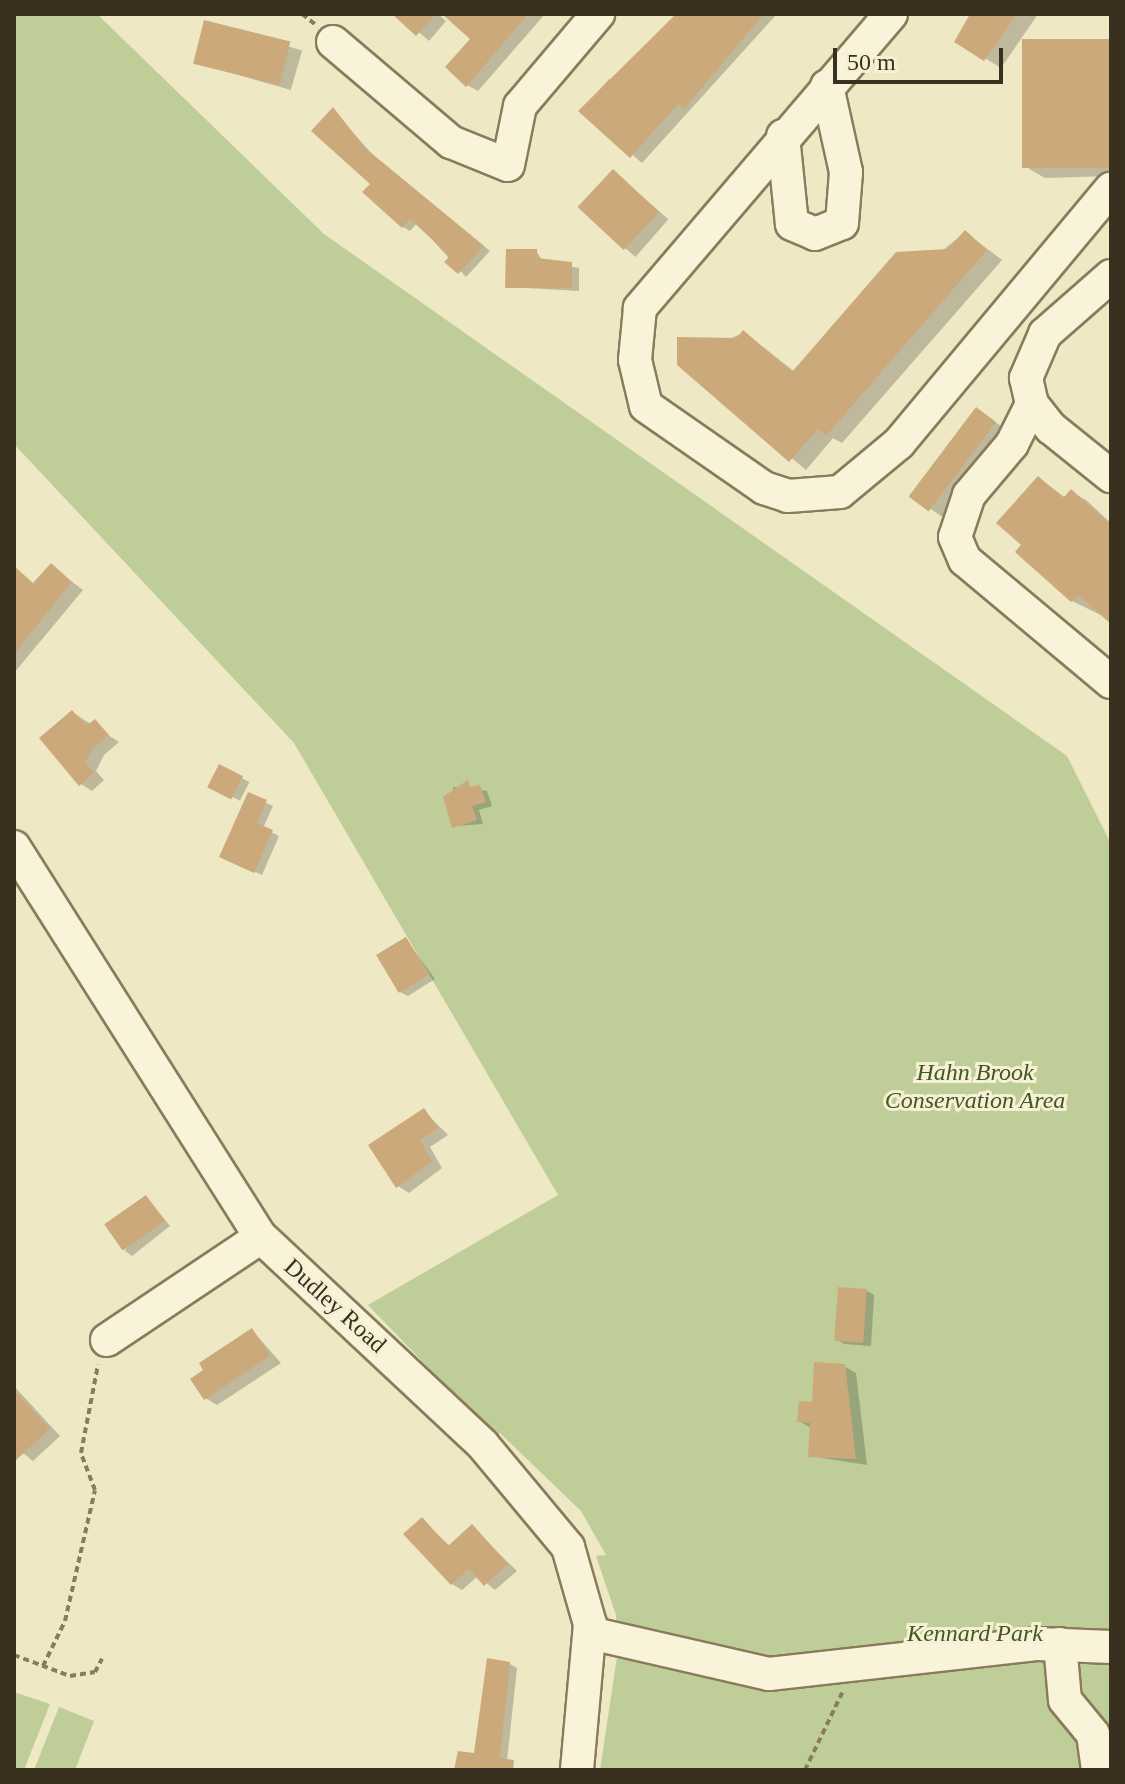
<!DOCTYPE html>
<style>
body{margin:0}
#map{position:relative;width:1125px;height:1784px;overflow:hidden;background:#eee8c5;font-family:Georgia,serif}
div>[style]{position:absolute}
.green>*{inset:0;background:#bfcd99}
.shadow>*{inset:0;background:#0003;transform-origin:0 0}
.building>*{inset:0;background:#cca97b;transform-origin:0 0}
.path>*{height:4px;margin-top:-2px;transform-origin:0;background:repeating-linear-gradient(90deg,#8a7b5b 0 6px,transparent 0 10px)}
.roads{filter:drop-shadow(2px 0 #8a7b5b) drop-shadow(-2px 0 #8a7b5b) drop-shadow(0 2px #8a7b5b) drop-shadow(0 -2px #8a7b5b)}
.minor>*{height:32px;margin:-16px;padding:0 16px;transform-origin:16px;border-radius:16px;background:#f9f4d9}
span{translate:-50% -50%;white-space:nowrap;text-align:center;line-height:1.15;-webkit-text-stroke:6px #f6f1d5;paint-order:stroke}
.park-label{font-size:24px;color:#435626;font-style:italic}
.street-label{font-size:24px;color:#3a301f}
.frame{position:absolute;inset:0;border:16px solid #3a301f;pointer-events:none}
.scale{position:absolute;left:833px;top:48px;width:170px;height:36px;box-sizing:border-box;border:4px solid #3a301f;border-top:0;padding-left:10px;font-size:24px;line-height:28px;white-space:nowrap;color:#3a301f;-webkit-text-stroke:6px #f6f1d5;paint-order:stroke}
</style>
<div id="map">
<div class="green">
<i style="clip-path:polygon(14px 14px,97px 14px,324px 234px,1067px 756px,1111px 844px,1111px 1770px,600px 1770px,618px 1650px,616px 1615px,596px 1556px,606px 1555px,581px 1511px,500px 1433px,494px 1436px,368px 1305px,558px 1195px,294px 743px,14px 444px)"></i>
<i style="clip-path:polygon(14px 1692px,50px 1704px,24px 1770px,14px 1770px)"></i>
<i style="clip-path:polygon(59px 1707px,94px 1721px,75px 1770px,34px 1770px)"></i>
</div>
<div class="shadow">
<i style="clip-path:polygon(398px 14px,438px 14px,446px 21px,429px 41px)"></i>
<i style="clip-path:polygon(492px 14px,545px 14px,478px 91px,467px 85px)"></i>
<i style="clip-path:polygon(676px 14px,777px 14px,642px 163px,581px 111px,609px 79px,616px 83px)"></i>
<i style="clip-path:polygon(973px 14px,1038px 14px,1001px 68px,957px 41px)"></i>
<i style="left:206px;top:23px;width:100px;height:41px;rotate:16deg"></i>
<i style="clip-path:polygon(1111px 41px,1111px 176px,1045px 178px,1029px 169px)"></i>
<i style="clip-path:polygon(333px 110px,373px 155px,490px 251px,466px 277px,417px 223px,410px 231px,403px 227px,365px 192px,372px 184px)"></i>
<i style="left:614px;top:172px;width:72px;height:50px;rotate:41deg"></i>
<i style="clip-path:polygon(965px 232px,1002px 260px,842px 443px,833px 438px,806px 470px,679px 364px,744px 332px,795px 372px)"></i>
<i style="clip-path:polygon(536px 251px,543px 261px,579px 268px,579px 291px,507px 287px)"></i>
<i style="clip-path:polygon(988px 417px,1007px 430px,944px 518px,913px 497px)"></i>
<i style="clip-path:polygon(1039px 478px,1066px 498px,1071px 492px,1086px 500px,1111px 523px,1111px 620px,1072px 601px,1024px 545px)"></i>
<i style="clip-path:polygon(51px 566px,83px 590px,14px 673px,14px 570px,35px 585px)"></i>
<i style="clip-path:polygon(72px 712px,119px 742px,104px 755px,96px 771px,104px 780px,92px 791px,81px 784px)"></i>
<i style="left:220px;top:767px;width:33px;height:21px;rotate:27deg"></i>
<i style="clip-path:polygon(453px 787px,487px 791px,492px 806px,479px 810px,483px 824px,454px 826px)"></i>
<i style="clip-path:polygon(249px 795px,273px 806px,263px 828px,279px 836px,262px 875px,229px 861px)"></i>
<i style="clip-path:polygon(406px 939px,435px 979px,408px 996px,400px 992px)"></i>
<i style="clip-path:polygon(424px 1111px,448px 1135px,430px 1147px,442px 1168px,409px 1193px,398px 1186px)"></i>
<i style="clip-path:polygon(147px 1197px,170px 1226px,132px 1256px,125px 1251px)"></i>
<i style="clip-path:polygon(867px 1291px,874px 1295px,871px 1346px,844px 1344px,837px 1340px)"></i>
<i style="clip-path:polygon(252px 1330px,281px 1363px,217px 1405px,205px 1398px)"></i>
<i style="clip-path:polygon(844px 1366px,856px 1373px,867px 1465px,810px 1456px,811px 1428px,799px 1421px)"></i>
<i style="clip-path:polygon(14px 1386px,60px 1436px,33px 1461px,14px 1446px)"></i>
<i style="clip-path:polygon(422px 1520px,450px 1546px,472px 1527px,517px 1571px,495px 1590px,478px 1576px,462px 1590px,452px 1584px)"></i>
<i style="clip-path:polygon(510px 1664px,517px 1668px,506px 1770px,475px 1755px)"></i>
</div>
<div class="building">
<i style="clip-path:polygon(392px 14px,436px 14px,416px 36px)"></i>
<i style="clip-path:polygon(442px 14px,528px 14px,466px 87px,445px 67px,470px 39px)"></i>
<i style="clip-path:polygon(676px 14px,764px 14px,684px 109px,678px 104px,630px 158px,578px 111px)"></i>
<i style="clip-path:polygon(970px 14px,1017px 14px,984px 61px,954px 42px)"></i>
<i style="left:204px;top:20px;width:89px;height:45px;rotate:14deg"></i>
<i style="left:1111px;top:39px;width:129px;height:89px;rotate:90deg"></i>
<i style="clip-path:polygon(333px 107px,365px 148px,484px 246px,458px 274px,444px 262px,450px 256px,410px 219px,402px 228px,362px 192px,370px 184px,311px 131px)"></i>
<i style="left:613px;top:169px;width:63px;height:52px;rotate:43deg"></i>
<i style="clip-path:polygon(965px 230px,987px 250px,826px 436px,818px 429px,789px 462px,677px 365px,677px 337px,737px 338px,743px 330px,792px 372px,896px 252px,948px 249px)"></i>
<i style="clip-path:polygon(506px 249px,537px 249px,537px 258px,572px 262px,572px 288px,505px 288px)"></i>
<i style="left:976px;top:407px;width:25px;height:112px;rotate:37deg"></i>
<i style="clip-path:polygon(1038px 476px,1063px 498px,1071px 489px,1111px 525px,1111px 624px,1078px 595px,1071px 602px,1015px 552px,1021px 545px,996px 523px)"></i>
<i style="clip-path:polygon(51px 563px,72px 582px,14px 654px,14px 566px,33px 583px)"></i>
<i style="clip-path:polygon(72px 710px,86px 726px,95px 719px,109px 735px,92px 749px,85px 763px,94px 773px,79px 786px,39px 738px)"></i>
<i style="left:219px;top:764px;width:27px;height:26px;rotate:27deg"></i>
<i style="clip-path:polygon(468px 780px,470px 787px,480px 785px,486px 802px,472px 806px,477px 820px,452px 828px,443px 797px)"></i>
<i style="clip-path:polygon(248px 792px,267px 800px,257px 823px,273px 830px,254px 873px,219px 857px)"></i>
<i style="left:406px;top:937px;width:44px;height:35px;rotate:59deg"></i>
<i style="clip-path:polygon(424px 1108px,438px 1128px,420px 1140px,432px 1161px,396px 1188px,368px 1145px)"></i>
<i style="left:146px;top:1195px;width:32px;height:51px;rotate:55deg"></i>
<i style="left:838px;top:1287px;width:29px;height:54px;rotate:4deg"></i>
<i style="clip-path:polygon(252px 1328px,270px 1356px,204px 1400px,190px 1379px,203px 1370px,199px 1363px)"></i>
<i style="clip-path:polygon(814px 1362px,845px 1364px,856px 1459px,808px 1457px,810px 1423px,797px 1422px,799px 1401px,812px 1402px)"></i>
<i style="clip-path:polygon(14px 1390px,50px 1429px,14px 1462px)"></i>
<i style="clip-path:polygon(422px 1517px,448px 1546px,472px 1524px,508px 1564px,484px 1586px,469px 1569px,451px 1585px,403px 1534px)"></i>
<i style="clip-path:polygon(487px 1658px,510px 1662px,500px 1758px,514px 1760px,513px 1770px,454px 1770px,458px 1751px,474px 1753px)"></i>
</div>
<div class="path">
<i style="left:302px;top:14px;width:18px;rotate:38deg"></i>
<i style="left:14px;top:1655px;width:60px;rotate:20.6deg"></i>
<i style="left:70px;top:1676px;width:25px;rotate:-9deg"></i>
<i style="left:95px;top:1672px;width:15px;rotate:-62deg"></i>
<i style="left:43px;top:1666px;width:50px;rotate:-63.9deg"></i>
<i style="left:65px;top:1621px;width:134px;rotate:-77.1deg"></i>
<i style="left:95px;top:1490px;width:40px;rotate:-111deg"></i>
<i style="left:81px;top:1453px;width:90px;rotate:-79.1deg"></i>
<i style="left:805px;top:1770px;width:88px;rotate:-64.3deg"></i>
</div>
<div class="roads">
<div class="minor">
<i style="left:891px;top:14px;width:387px;rotate:130.5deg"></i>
<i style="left:640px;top:308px;width:52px;rotate:95.5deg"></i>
<i style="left:635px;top:360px;width:47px;rotate:76.6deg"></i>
<i style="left:646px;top:406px;width:144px;rotate:34.8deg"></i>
<i style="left:764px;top:488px;width:25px;rotate:18deg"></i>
<i style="left:788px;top:496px;width:52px;rotate:-4.4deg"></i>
<i style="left:840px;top:492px;width:77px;rotate:-39.7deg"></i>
<i style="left:899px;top:443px;width:331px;rotate:-50.2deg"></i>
<i style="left:333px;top:42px;width:155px;rotate:40.3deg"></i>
<i style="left:451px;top:142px;width:61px;rotate:22deg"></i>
<i style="left:508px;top:165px;width:60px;rotate:-78.5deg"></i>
<i style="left:520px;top:106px;width:121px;rotate:-49.7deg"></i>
<i style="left:783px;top:136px;width:88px;rotate:84.2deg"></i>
<i style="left:792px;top:224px;width:25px;rotate:23deg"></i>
<i style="left:815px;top:234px;width:29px;rotate:-22deg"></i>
<i style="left:842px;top:223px;width:51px;rotate:-85.5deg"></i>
<i style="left:846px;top:172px;width:88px;rotate:-102.5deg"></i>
<i style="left:1111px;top:276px;width:88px;rotate:138.7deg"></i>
<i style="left:1045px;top:334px;width:48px;rotate:113.4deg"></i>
<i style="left:1026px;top:378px;width:27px;rotate:77deg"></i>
<i style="left:1032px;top:404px;width:31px;rotate:52deg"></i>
<i style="left:1051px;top:428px;width:77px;rotate:38.7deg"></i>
<i style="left:1032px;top:404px;width:45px;rotate:116.6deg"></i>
<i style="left:1012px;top:444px;width:67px;rotate:130.1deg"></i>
<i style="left:969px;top:495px;width:44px;rotate:108.4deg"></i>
<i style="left:955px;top:537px;width:25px;rotate:67deg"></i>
<i style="left:965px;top:560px;width:190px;rotate:39.9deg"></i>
<i style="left:14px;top:847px;width:462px;rotate:57.7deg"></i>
<i style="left:261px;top:1237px;width:304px;rotate:43.1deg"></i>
<i style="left:483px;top:1445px;width:133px;rotate:50.2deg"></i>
<i style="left:568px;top:1547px;width:80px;rotate:74.1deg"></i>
<i style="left:590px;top:1624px;width:147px;rotate:95.1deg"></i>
<i style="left:107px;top:1340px;width:185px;rotate:-33.8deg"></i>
<i style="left:590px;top:1633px;width:184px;rotate:12.9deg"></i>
<i style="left:769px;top:1674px;width:271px;rotate:-6.4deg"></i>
<i style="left:1038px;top:1644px;width:73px;rotate:2.4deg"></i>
<i style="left:1060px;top:1644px;width:56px;rotate:84.9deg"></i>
<i style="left:1065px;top:1700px;width:44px;rotate:50.5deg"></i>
<i style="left:1093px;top:1734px;width:36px;rotate:82deg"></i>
</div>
</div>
<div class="park-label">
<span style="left:975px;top:1087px">Hahn Brook<br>Conservation Area</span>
<span style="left:975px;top:1634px">Kennard Park</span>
</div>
<div class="street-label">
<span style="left:335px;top:1306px;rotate:42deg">Dudley Road</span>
</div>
<div class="frame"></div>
<div class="scale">50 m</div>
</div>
